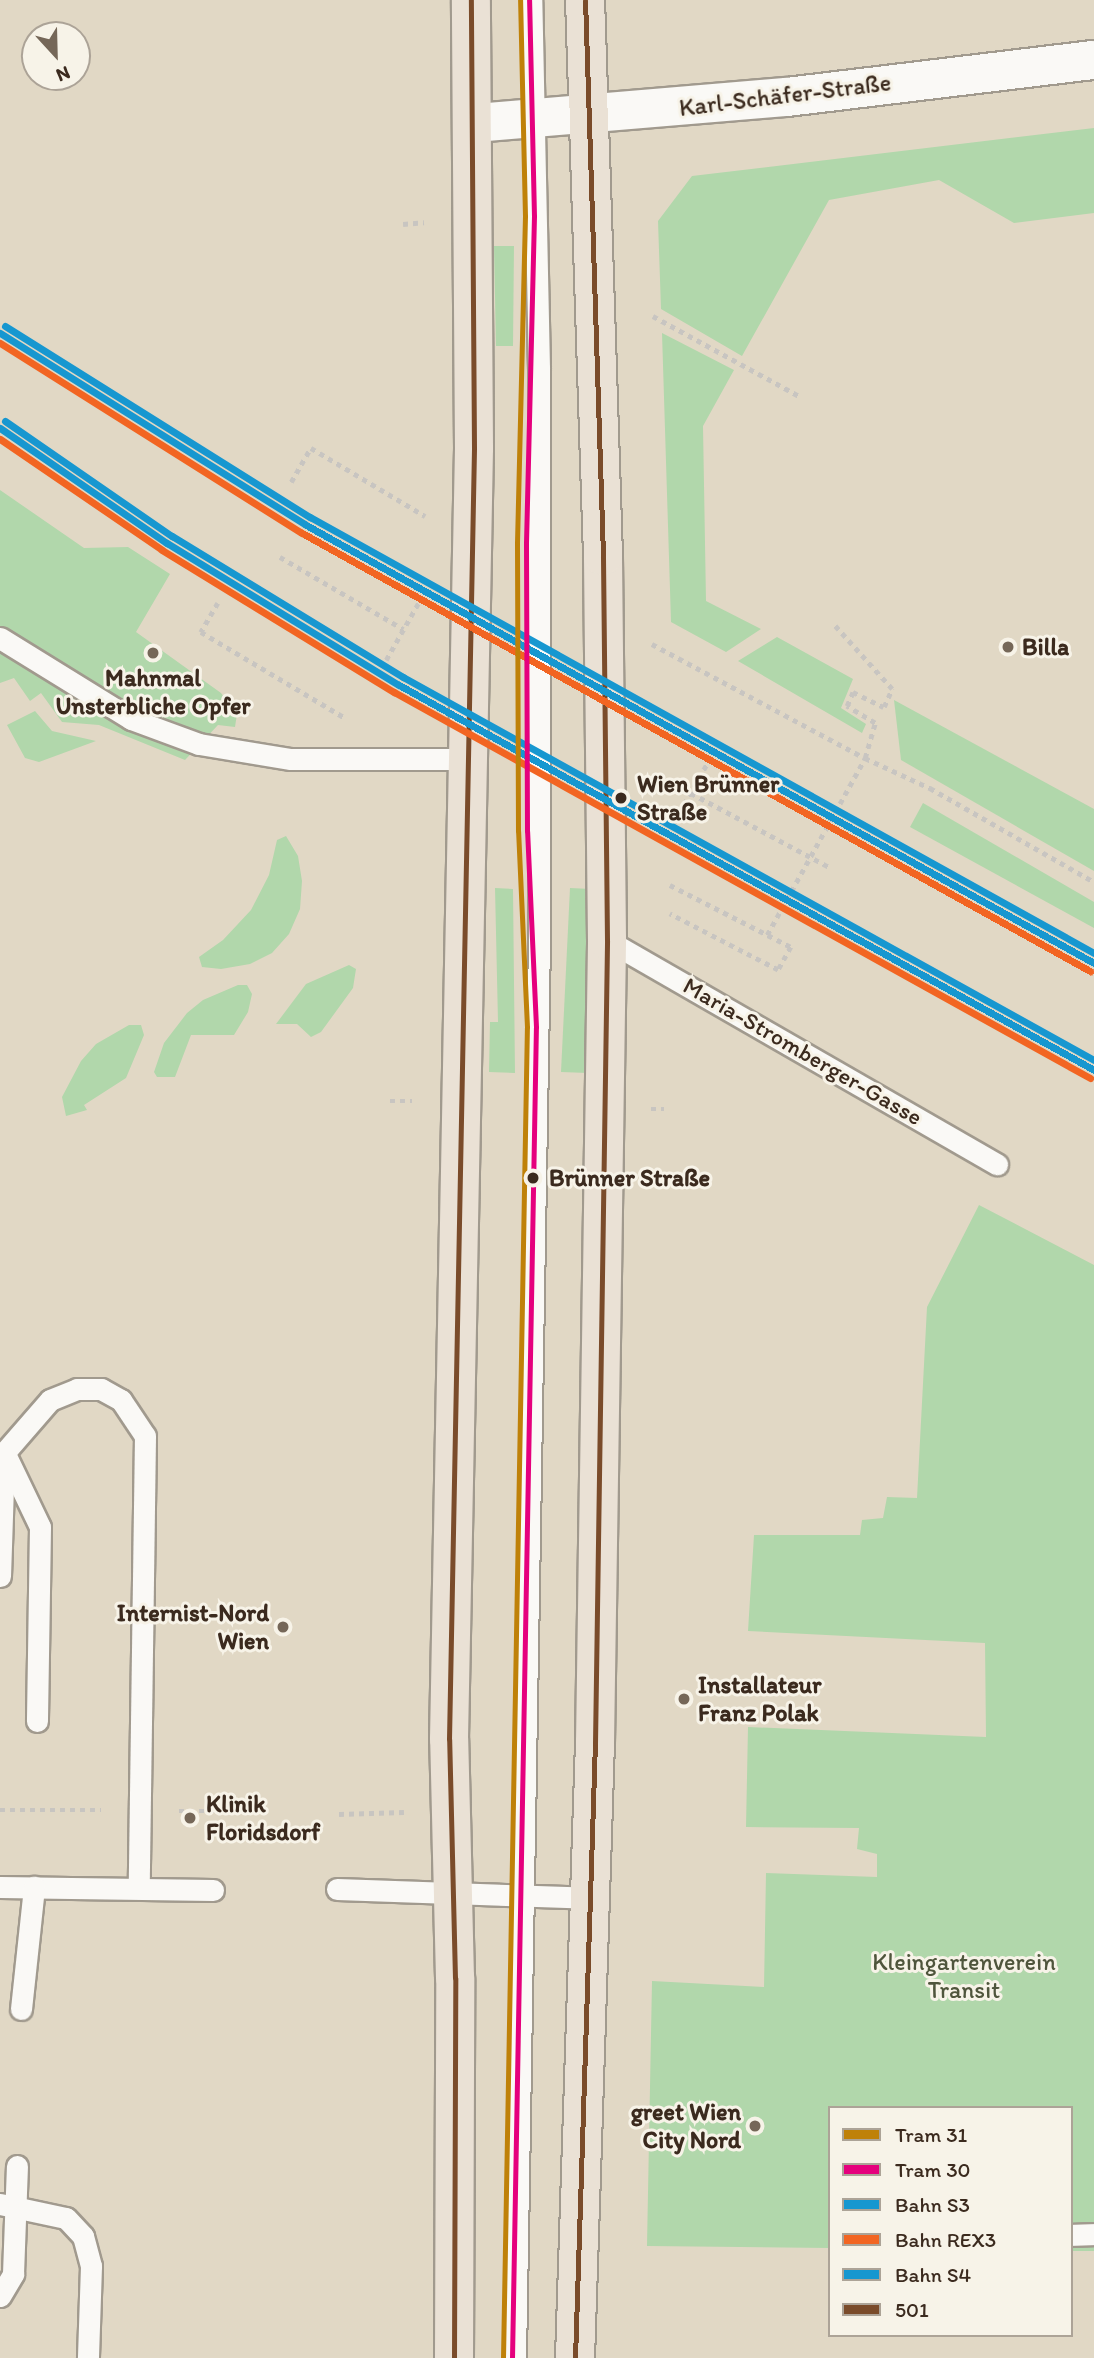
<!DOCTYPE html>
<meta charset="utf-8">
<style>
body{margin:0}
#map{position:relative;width:1094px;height:2358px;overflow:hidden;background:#e1d8c5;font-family:Itim,sans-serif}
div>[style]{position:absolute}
.green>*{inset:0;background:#b1d7ab}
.path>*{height:4.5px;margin-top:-2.25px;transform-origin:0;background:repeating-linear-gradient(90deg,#c8c5c1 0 5px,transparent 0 10px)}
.roads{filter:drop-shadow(2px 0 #a19a8e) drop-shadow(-2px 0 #a19a8e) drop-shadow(0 2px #a19a8e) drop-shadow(0 -2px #a19a8e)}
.lane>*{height:21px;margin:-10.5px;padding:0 10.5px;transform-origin:10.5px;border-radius:10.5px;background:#faf9f6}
.street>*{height:38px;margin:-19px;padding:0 19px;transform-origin:19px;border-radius:19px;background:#faf9f6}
.primary>*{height:38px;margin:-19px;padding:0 19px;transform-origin:19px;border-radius:19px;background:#eae1d5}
.bus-1>*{height:5px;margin:-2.5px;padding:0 2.5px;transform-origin:2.5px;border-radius:2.5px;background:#7a4b2a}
.rail-1>*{height:7px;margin:-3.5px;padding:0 3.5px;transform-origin:3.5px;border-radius:3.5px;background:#1797d0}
.rail-2>*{height:7px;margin:-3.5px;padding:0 3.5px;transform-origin:3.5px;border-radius:3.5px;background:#f26522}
.rail-3>*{height:7px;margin:-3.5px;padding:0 3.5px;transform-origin:3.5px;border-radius:3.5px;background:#1797d0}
.tram-1>*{height:5px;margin:-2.5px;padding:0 2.5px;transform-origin:2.5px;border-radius:2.5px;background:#bf8109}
.tram-2>*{height:5px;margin:-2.5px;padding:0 2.5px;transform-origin:2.5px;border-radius:2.5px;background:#e5007d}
.dots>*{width:19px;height:19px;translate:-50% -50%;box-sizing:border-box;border:4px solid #f7f3e8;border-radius:50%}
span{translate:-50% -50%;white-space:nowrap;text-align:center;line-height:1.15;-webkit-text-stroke:6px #f7f3e8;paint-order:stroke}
.street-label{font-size:24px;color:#3b2a1e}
.poi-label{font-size:24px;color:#3b2a1e;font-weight:700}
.left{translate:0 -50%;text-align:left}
.right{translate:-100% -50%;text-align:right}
.stop-label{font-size:24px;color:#3b2a1e;font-weight:700}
.park-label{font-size:24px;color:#4f553c}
.legend{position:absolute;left:828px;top:2106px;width:245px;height:231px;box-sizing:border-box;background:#f7f3e8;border:2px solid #aca397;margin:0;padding:9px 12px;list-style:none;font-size:21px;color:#3b2a1e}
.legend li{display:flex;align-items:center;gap:14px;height:35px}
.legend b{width:35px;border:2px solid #aca397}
.north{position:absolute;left:21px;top:21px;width:70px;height:70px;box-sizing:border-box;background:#f7f3e8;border:2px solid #aca397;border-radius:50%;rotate:158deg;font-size:19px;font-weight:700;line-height:28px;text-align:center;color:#3b2a1e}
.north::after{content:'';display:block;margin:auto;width:24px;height:32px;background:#756758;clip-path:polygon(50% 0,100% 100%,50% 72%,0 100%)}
</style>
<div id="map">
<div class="green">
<i style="clip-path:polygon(1094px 128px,1094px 213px,1014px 223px,939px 180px,829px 200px,742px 356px,661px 309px,658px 221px,692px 176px)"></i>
<i style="clip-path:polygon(494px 246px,514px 246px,513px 346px,496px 346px)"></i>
<i style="clip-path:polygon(662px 333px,734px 370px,703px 426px,706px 601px,761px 629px,726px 652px,671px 622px)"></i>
<i style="clip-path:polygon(0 490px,84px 548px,128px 547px,170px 574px,136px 632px,221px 693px,237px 714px,235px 727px,218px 725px,185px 760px,99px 725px,62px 722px,41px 693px,30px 701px,14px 678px,0 683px)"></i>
<i style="clip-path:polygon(777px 637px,853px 679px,841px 708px,866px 724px,862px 733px,738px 661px)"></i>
<i style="clip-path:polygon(894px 700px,1094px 809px,1094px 871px,901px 760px)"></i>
<i style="clip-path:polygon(35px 711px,52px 731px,96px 741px,39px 762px,25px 758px,7px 725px)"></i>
<i style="clip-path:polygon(923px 803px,1094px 902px,1094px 928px,910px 827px)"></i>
<i style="clip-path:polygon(286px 836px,298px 856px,302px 881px,300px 909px,289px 934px,272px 953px,250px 964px,221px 969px,202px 967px,199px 957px,223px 940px,251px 910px,269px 875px,277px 840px)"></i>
<i style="clip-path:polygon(495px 888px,513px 889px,515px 1073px,489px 1072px,490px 1022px,498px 1022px)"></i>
<i style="clip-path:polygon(570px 888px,591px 889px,588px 1073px,561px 1072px)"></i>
<i style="clip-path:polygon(349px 965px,356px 969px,353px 988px,321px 1032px,311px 1037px,297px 1024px,276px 1024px,306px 984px)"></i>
<i style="clip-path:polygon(238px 985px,247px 985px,252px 994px,248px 1012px,234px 1035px,191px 1035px,175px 1077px,157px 1077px,154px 1072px,164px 1043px,187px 1013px,203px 1000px)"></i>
<i style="clip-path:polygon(129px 1025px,141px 1025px,144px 1035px,126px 1078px,84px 1105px,87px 1110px,66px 1116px,62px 1097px,81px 1061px,96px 1044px)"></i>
<i style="clip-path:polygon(979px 1205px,1094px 1265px,1094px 2251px,1071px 2251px,1071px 2108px,830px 2108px,830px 2248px,647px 2246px,652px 1981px,764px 1987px,766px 1873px,877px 1877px,877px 1854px,857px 1849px,859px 1828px,746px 1827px,748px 1727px,986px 1737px,985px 1643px,748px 1631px,754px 1535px,860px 1535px,862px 1520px,883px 1518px,887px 1497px,917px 1498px,927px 1307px)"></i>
</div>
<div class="path">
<i style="left:403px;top:224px;width:21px;rotate:-5deg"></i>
<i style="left:653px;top:316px;width:166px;rotate:28.7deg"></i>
<i style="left:291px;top:482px;width:39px;rotate:-60deg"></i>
<i style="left:311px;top:448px;width:133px;rotate:30.8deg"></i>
<i style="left:280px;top:557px;width:143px;rotate:30.3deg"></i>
<i style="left:218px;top:603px;width:34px;rotate:120deg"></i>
<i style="left:201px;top:632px;width:168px;rotate:30.8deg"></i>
<i style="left:652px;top:644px;width:242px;rotate:28.2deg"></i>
<i style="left:865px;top:758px;width:72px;rotate:24.8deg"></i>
<i style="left:930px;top:788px;width:189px;rotate:29.8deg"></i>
<i style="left:386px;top:660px;width:67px;rotate:-60.4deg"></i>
<i style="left:691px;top:793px;width:157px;rotate:28.2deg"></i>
<i style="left:674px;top:822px;width:69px;rotate:-60.5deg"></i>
<i style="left:670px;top:885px;width:136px;rotate:27.1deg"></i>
<i style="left:791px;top:947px;width:26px;rotate:119deg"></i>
<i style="left:778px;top:970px;width:122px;rotate:-152.6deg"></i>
<i style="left:767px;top:935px;width:202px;rotate:-61deg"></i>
<i style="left:865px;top:758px;width:36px;rotate:-74deg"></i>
<i style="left:875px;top:723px;width:33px;rotate:-149deg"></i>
<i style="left:847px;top:706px;width:15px;rotate:-67deg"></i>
<i style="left:853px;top:692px;width:34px;rotate:26deg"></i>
<i style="left:884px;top:707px;width:20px;rotate:-66deg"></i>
<i style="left:892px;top:689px;width:85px;rotate:-132.1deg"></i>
<i style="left:390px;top:1101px;width:22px"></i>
<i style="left:651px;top:1109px;width:13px"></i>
<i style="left:0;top:1810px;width:101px"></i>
<i style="left:179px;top:1811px;width:35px"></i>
<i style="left:339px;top:1814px;width:65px;rotate:-1.8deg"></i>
</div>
<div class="roads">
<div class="lane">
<i style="left:0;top:638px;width:154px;rotate:31.7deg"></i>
<i style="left:131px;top:719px;width:72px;rotate:20.2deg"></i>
<i style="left:199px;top:744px;width:93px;rotate:9.3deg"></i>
<i style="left:291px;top:759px;width:177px"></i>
<i style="left:607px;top:940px;width:450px;rotate:29.9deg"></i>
<i style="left:7px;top:1458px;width:76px;rotate:64.4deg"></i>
<i style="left:40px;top:1527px;width:194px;rotate:90.9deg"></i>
<i style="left:0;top:1576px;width:123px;rotate:-88.1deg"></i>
<i style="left:4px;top:1453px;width:70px;rotate:-49deg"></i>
<i style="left:50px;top:1400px;width:29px;rotate:-22deg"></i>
<i style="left:77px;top:1389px;width:24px"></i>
<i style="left:101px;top:1389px;width:23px;rotate:29deg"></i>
<i style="left:121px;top:1400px;width:43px;rotate:56.3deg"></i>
<i style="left:145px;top:1436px;width:451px;rotate:90.8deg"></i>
<i style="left:0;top:1887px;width:213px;rotate:0.8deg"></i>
<i style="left:337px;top:1889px;width:252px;rotate:2deg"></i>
<i style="left:21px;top:2009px;width:123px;rotate:-83.9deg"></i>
<i style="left:0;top:2204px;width:67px;rotate:12deg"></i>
<i style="left:66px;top:2218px;width:25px;rotate:47deg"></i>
<i style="left:83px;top:2236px;width:31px;rotate:75deg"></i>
<i style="left:91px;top:2266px;width:92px;rotate:91.9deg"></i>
<i style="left:1071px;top:2235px;width:23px;rotate:-2deg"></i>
<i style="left:0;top:2296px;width:26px;rotate:-59deg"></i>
<i style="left:13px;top:2274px;width:108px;rotate:-87.9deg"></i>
<i style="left:515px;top:2358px;width:1415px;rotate:-89.03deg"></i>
<i style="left:539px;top:943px;width:575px;rotate:-90deg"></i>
<i style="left:539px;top:368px;width:368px;rotate:-91.2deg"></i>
</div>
<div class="street">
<i style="left:475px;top:123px;width:313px;rotate:-4.8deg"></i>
<i style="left:787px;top:97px;width:309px;rotate:-6.9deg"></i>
</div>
<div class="primary">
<i style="left:454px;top:2358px;width:380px;rotate:-89.8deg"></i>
<i style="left:455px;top:1978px;width:239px;rotate:-91.4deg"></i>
<i style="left:449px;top:1739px;width:1291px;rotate:-88.89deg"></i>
<i style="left:474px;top:448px;width:448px;rotate:-90.4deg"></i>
<i style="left:575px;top:2358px;width:615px;rotate:-88.14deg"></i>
<i style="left:595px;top:1743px;width:803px;rotate:-89.14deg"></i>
<i style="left:607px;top:940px;width:384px;rotate:-90.6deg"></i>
<i style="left:603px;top:556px;width:556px;rotate:-91.85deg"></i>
</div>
</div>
<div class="bus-1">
<i style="left:454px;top:2358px;width:380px;rotate:-89.8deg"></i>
<i style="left:455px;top:1978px;width:239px;rotate:-91.4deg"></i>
<i style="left:449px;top:1739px;width:1291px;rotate:-88.89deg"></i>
<i style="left:474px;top:448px;width:448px;rotate:-90.4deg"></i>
<i style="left:575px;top:2358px;width:615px;rotate:-88.14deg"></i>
<i style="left:595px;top:1743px;width:803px;rotate:-89.14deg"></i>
<i style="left:607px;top:940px;width:384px;rotate:-90.6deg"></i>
<i style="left:603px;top:556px;width:556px;rotate:-91.85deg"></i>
</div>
<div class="rail-1">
<i style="left:0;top:333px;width:361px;rotate:32.1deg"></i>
<i style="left:306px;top:525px;width:902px;rotate:29.07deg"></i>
<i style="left:0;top:428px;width:203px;rotate:34.6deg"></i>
<i style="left:167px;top:543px;width:272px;rotate:31.5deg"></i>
<i style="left:399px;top:685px;width:795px;rotate:28.98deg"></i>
</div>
<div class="rail-2">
<i style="left:0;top:343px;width:357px;rotate:32.2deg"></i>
<i style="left:302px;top:533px;width:902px;rotate:29.07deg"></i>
<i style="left:0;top:439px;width:196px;rotate:34.4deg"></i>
<i style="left:162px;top:550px;width:272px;rotate:31.5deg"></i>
<i style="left:394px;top:692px;width:796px;rotate:29.01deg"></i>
</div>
<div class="rail-3">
<i style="left:5px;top:326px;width:360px;rotate:32.1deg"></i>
<i style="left:310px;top:517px;width:897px;rotate:29.08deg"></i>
<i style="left:5px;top:421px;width:203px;rotate:34.6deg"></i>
<i style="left:172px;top:536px;width:271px;rotate:31.4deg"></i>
<i style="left:403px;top:677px;width:790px;rotate:29deg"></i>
</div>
<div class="tram-1">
<i style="left:503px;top:2358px;width:1331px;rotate:-88.97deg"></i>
<i style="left:527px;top:1027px;width:196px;rotate:-92.6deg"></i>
<i style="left:518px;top:831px;width:288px;rotate:-90.2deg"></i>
<i style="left:517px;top:543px;width:327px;rotate:-88.6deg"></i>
<i style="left:525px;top:216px;width:216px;rotate:-91.3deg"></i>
</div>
<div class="tram-2">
<i style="left:512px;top:2358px;width:1331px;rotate:-88.97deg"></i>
<i style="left:536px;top:1027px;width:196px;rotate:-92.6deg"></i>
<i style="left:527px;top:831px;width:288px;rotate:-90.2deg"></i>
<i style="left:526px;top:543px;width:327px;rotate:-88.6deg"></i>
<i style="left:534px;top:216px;width:216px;rotate:-91.3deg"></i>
</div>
<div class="dots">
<i style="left:1008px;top:647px;background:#756758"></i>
<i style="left:153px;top:653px;background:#756758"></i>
<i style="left:621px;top:798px;background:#3b2a1e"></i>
<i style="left:533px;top:1178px;background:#3b2a1e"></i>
<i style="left:283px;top:1627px;background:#756758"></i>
<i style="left:684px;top:1699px;background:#756758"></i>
<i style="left:190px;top:1818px;background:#756758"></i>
<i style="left:755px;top:2126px;background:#756758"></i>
</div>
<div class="street-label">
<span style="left:785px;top:95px;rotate:-7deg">Karl-Schäfer-Straße</span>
<span style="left:803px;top:1051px;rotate:30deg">Maria-Stromberger-Gasse</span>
</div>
<div class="poi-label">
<span class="left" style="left:1022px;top:647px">Billa</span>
<span style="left:153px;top:692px">Mahnmal<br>Unsterbliche Opfer</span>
<span class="right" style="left:269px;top:1627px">Internist-Nord<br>Wien</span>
<span class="left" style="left:698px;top:1699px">Installateur<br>Franz Polak</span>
<span class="left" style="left:206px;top:1818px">Klinik<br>Floridsdorf</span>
<span class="right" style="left:741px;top:2126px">greet Wien<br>City Nord</span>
</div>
<div class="stop-label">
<span class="left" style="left:637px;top:798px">Wien Brünner<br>Straße</span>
<span class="left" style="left:549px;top:1178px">Brünner Straße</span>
</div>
<div class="park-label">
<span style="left:964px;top:1976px">Kleingartenverein<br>Transit</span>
</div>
<ul class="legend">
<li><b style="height:9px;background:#bf8109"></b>Tram 31</li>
<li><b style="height:9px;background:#e5007d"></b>Tram 30</li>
<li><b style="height:9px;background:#1797d0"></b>Bahn S3</li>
<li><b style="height:9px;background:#f26522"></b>Bahn REX3</li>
<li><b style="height:9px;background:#1797d0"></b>Bahn S4</li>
<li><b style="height:9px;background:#7a4b2a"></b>501</li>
</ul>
<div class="north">N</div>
</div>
